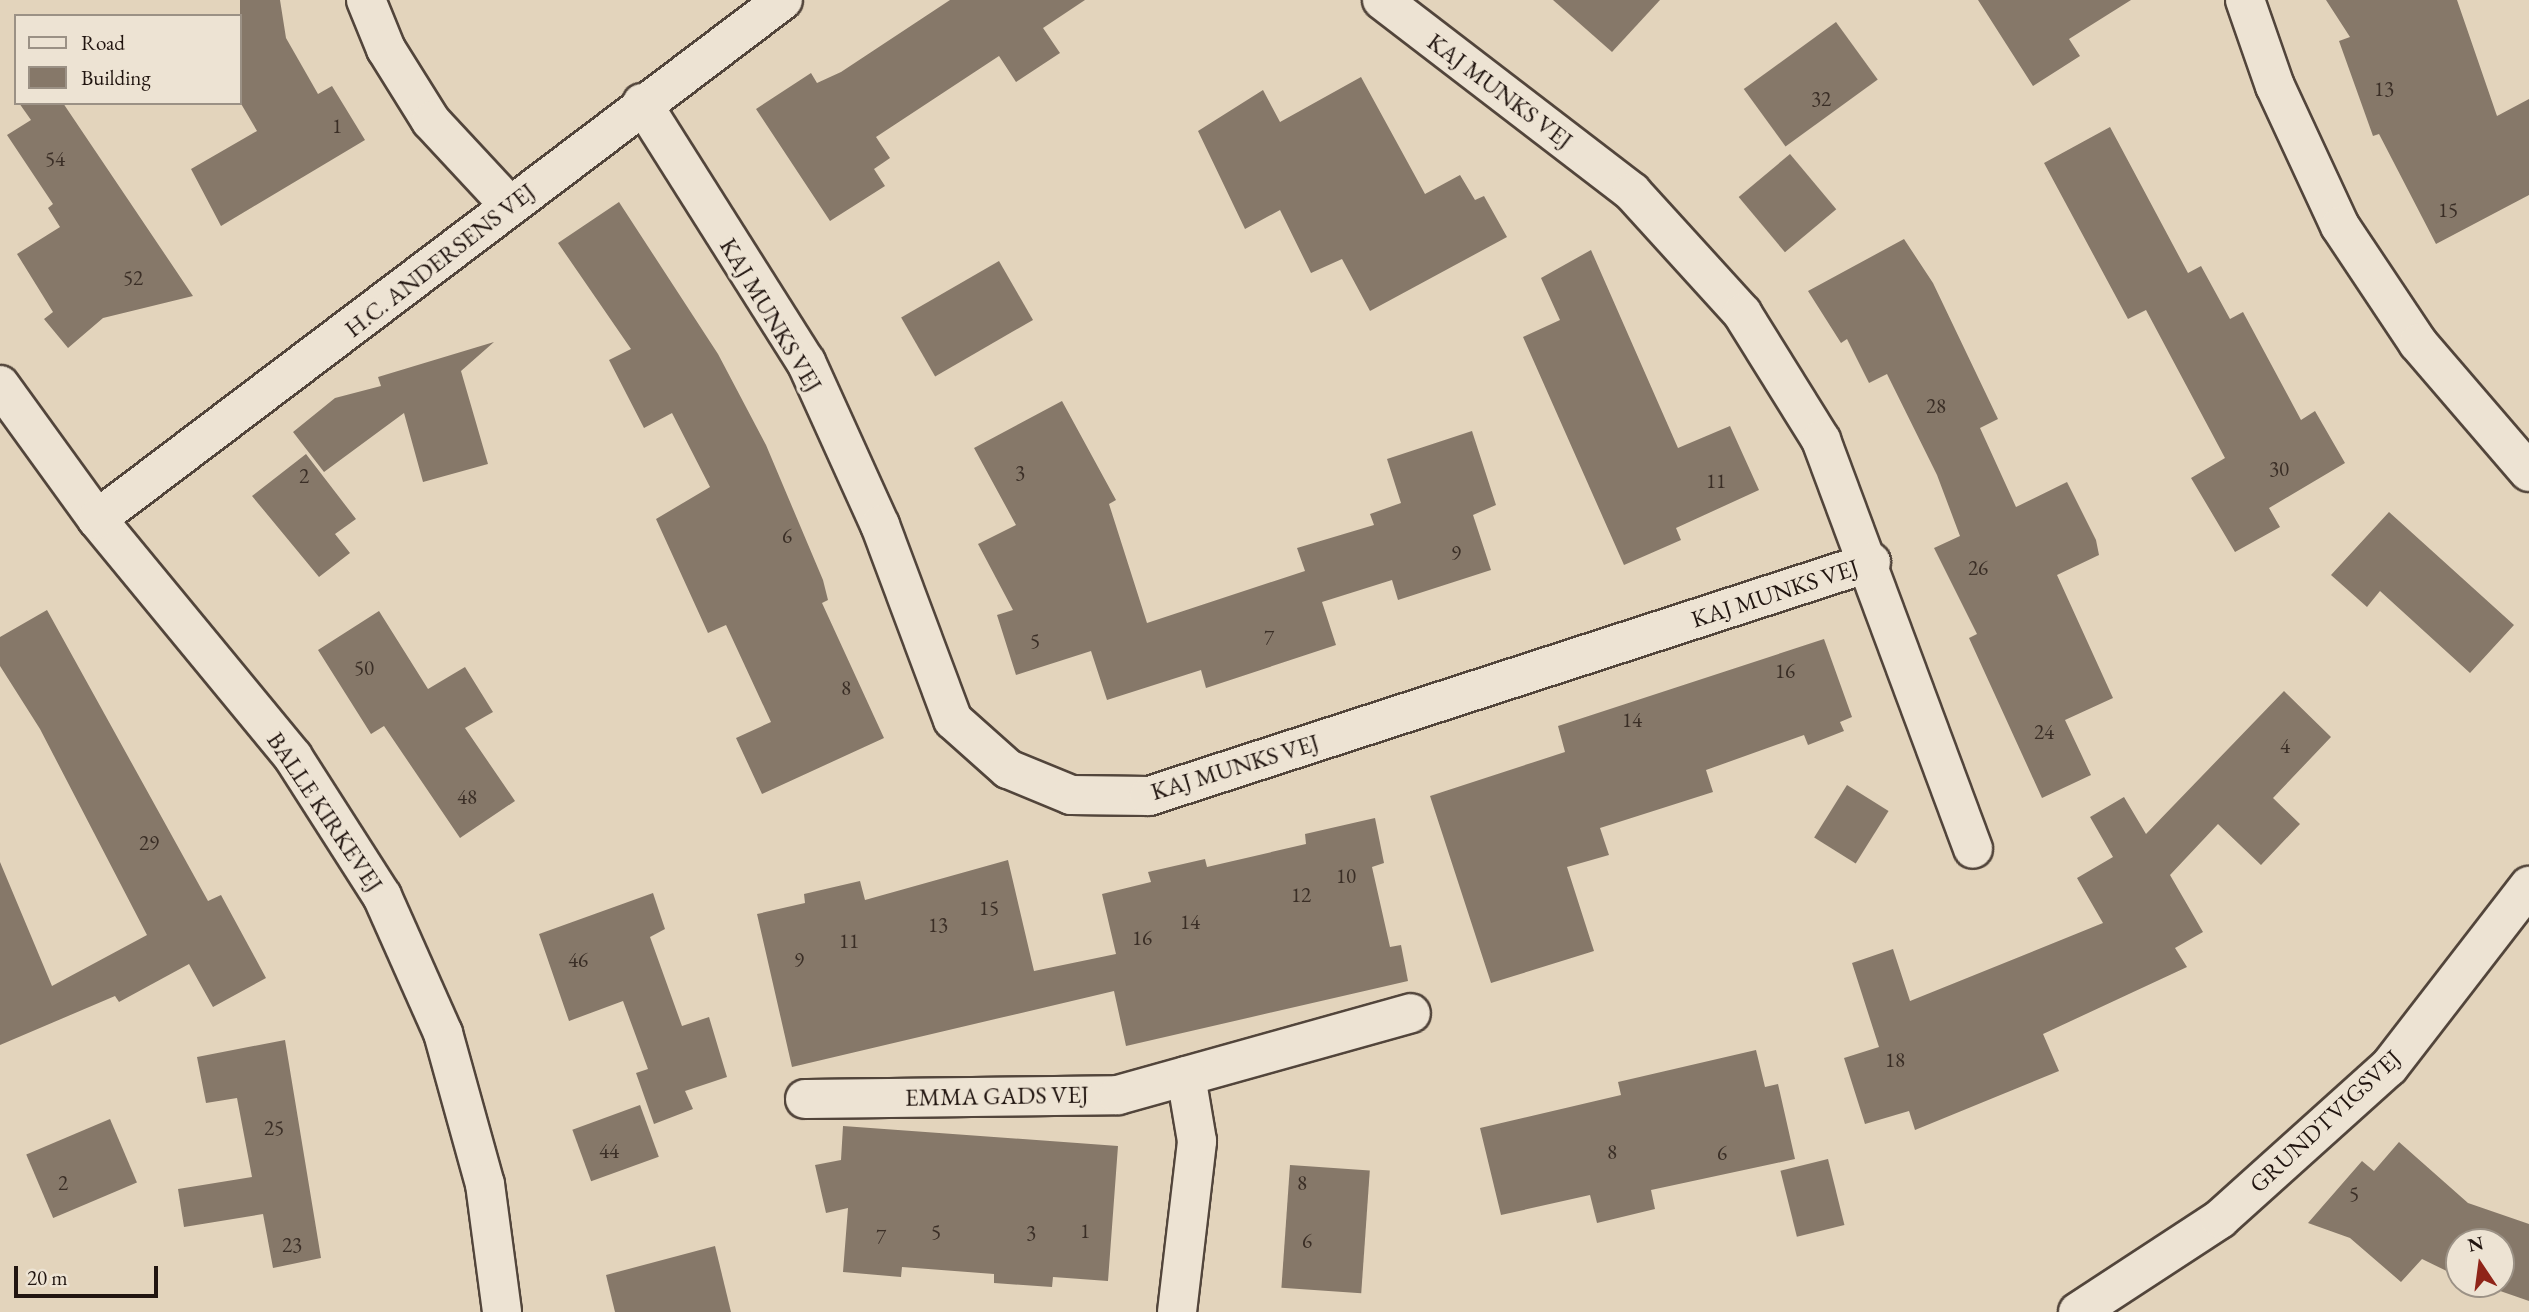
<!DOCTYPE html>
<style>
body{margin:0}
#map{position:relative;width:2529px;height:1312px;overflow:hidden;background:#e3d4bc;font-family:"EB Garamond",serif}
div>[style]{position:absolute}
.building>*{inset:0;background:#867869;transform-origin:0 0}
.roads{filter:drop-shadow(2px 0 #52453b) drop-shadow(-2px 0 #52453b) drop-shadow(0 2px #52453b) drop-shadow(0 -2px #52453b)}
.minor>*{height:38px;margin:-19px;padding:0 19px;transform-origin:19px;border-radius:19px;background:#ede3d3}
span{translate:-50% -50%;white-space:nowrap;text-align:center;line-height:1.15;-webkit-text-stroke:7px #ede3d3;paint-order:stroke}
.number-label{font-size:21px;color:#3a2e26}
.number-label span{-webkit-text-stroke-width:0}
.street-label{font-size:24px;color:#211510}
.legend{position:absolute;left:14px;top:14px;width:228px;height:91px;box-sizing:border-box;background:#ede3d3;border:2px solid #9b9185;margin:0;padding:9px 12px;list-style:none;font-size:21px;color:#211510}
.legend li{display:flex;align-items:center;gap:14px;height:35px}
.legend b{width:35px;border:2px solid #9b9185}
.north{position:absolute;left:2445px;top:1228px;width:70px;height:70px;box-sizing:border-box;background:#ede3d3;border:2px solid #9b9185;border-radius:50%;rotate:347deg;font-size:19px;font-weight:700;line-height:28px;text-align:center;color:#211510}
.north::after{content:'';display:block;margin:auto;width:24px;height:32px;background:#8f2418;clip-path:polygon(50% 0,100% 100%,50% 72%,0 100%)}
.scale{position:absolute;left:14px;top:1266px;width:144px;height:32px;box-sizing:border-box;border:4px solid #211510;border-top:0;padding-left:9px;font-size:21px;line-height:24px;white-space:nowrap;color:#211510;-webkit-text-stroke:5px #ede3d3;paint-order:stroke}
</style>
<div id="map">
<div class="building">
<i style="clip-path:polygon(240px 0,280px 0,286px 38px,318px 94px,332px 86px,365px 140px,221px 226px,191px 169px,257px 131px,240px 102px)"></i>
<i style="clip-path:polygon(950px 0,1085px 0,1043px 28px,1060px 53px,1016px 82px,999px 56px,876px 137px,890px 158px,874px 169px,885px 186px,830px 221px,756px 109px,811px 73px,817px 83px,841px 72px)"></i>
<i style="clip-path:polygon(1553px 0,1660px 0,1612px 52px)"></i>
<i style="clip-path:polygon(1978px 0,2131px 0,2069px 39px,2080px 56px,2033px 86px)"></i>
<i style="clip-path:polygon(2326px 0,2457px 0,2497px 116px,2529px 99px,2529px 195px,2436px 244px,2379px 134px,2373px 136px,2339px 41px,2350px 37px)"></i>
<i style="left:1836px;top:22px;width:71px;height:114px;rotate:54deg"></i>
<i style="clip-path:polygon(1361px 77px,1425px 194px,1460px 175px,1475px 200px,1484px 196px,1507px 237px,1370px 311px,1342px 259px,1311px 273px,1280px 210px,1245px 229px,1198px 131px,1263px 90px,1280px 122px)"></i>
<i style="clip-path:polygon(19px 103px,63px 103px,193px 296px,103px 318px,68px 348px,44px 319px,53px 312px,17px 254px,60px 227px,48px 208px,53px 204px,7px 135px,31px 120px)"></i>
<i style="clip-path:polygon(2110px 127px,2188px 273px,2201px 266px,2230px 319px,2243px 312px,2301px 420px,2315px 411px,2345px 463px,2269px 508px,2280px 527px,2235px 552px,2191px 478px,2225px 458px,2146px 310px,2128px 319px,2044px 163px)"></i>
<i style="left:1790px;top:154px;width:72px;height:67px;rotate:50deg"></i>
<i style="clip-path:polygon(619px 202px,718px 354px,766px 445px,823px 580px,828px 600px,822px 603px,884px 738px,762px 794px,736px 738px,771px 722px,726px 625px,708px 633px,656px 519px,710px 487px,672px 413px,644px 428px,609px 360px,631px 349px,558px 243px)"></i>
<i style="clip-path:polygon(1904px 239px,1933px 283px,1998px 419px,1980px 428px,2016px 507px,2067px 482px,2096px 540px,2099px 555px,2057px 575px,2113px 698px,2065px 720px,2091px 775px,2042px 798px,1969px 638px,1977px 634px,1934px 548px,1960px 536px,1937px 475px,1887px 374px,1869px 383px,1847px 339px,1841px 343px,1808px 291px)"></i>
<i style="clip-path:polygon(1591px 250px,1678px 448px,1730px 426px,1759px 490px,1676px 528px,1681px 540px,1624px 565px,1523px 337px,1560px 320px,1541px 278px)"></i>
<i style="left:999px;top:261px;width:68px;height:113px;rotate:60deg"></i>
<i style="clip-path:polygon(494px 342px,461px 371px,488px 464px,423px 482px,404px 413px,324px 472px,293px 432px,335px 398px,381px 386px,378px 377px)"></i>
<i style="clip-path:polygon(1062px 401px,1116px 500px,1109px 504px,1147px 623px,1305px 571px,1297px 548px,1374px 525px,1370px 514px,1401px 503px,1387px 459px,1472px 431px,1496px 505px,1473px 515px,1491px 570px,1398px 600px,1392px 580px,1322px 602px,1336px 645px,1206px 688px,1201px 670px,1107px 700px,1091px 651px,1016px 675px,997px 615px,1013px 610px,978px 544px,1016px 525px,974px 448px)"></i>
<i style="clip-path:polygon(306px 454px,356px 519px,335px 534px,350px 553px,319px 577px,252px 496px)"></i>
<i style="clip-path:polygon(2389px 512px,2514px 625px,2470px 673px,2380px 591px,2367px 607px,2331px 575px)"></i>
<i style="clip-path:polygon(47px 610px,208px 901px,221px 895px,266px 978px,213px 1007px,189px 964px,119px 1002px,115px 996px,0 1045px,0 862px,52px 986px,147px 935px,40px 729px,0 666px,0 637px)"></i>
<i style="clip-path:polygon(379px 611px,428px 689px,465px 667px,493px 712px,465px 728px,515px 801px,460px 838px,384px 726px,371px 734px,318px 650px)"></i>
<i style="clip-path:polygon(1824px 639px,1852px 717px,1840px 722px,1844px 731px,1808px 745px,1804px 735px,1706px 770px,1713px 792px,1600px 828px,1609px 855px,1567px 867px,1594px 951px,1491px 983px,1430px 796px,1565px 752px,1558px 726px)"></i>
<i style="clip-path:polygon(2284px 691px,2331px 737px,2273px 798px,2300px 824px,2261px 865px,2218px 824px,2170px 875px,2203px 932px,2175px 948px,2187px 967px,2043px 1034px,2059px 1071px,1915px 1130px,1909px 1111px,1865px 1124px,1844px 1058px,1879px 1047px,1852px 963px,1893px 949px,1910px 1001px,2103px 923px,2077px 878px,2113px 857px,2090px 817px,2124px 797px,2146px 834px)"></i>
<i style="left:1847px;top:785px;width:49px;height:62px;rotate:32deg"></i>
<i style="clip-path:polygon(1375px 818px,1384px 863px,1372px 867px,1390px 947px,1401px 945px,1408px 981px,1126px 1046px,1114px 991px,792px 1067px,757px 914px,805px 903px,804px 894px,860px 881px,865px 900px,1008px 860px,1034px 971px,1116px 954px,1102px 894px,1151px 882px,1148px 872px,1205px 859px,1207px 867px,1306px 844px,1305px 834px)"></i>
<i style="clip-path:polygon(653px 893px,665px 929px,650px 937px,682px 1026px,709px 1017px,727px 1077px,685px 1091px,693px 1109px,654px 1124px,636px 1073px,648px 1069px,623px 1001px,569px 1021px,539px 934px)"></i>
<i style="clip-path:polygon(285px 1040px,321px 1258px,273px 1268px,263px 1214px,184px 1227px,178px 1189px,252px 1177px,237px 1098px,206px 1103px,197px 1057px)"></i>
<i style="clip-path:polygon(1756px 1050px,1765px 1087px,1778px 1084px,1795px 1159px,1651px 1190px,1655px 1209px,1597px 1223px,1590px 1195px,1501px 1215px,1480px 1128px,1621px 1095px,1618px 1082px)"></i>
<i style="left:640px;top:1105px;width:55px;height:72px;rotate:70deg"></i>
<i style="left:110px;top:1119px;width:69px;height:91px;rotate:67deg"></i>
<i style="clip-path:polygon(843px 1126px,1118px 1146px,1108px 1281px,1053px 1277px,1052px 1287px,994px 1283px,994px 1274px,902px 1267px,901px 1277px,843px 1272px,848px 1208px,826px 1213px,815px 1165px,841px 1160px)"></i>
<i style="clip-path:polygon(2399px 1142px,2468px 1203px,2529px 1224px,2529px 1301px,2480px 1284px,2501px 1284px,2501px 1242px,2459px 1242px,2459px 1277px,2422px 1259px,2401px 1282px,2350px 1238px,2308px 1223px,2362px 1161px,2374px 1171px)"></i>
<i style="left:1828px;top:1159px;width:68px;height:49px;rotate:76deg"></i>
<i style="left:1290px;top:1165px;width:80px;height:123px;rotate:4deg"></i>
<i style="clip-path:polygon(715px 1246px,731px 1312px,615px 1312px,606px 1275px)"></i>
</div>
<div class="roads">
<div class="minor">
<i style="left:366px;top:0;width:53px;rotate:67.8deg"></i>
<i style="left:386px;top:49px;width:85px;rotate:58deg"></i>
<i style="left:431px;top:121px;width:116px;rotate:47.1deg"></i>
<i style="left:1382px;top:0;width:315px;rotate:37.5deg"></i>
<i style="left:1632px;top:192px;width:164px;rotate:47.7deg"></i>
<i style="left:1742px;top:313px;width:150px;rotate:58.1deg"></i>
<i style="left:1821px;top:440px;width:436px;rotate:69.6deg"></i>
<i style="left:2245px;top:0;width:91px;rotate:70.8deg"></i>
<i style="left:2275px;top:86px;width:154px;rotate:65.1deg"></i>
<i style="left:2340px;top:226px;width:141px;rotate:56.3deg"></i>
<i style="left:2418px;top:343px;width:170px;rotate:49.3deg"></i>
<i style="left:642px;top:103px;width:307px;rotate:57.7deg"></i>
<i style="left:806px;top:362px;width:179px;rotate:65.6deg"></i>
<i style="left:880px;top:525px;width:208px;rotate:69.5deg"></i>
<i style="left:953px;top:720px;width:74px;rotate:41.7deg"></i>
<i style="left:1008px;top:769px;width:68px;rotate:22.4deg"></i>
<i style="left:1071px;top:795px;width:78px;rotate:0.7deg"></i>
<i style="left:1149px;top:796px;width:759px;rotate:-17.96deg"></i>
<i style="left:0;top:385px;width:165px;rotate:54.1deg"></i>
<i style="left:97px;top:519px;width:308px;rotate:50.5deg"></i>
<i style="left:293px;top:757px;width:165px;rotate:57.4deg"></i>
<i style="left:382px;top:896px;width:150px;rotate:66deg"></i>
<i style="left:443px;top:1033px;width:157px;rotate:74.5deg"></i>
<i style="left:485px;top:1184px;width:129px;rotate:82.4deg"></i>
<i style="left:97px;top:519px;width:860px;rotate:-37.11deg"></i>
<i style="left:805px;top:1099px;width:313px;rotate:-0.7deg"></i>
<i style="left:1118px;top:1095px;width:304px;rotate:-15.6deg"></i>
<i style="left:1177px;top:1312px;width:172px;rotate:-83.3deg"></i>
<i style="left:1197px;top:1141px;width:66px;rotate:-99.6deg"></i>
<i style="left:2078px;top:1312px;width:170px;rotate:-33.2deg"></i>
<i style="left:2220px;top:1219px;width:227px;rotate:-42deg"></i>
<i style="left:2389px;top:1067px;width:229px;rotate:-52.3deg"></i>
</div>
</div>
<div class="number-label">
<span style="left:2384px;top:89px">13</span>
<span style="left:1821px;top:99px">32</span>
<span style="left:337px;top:126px">1</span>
<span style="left:55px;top:159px">54</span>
<span style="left:2448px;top:210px">15</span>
<span style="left:133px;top:278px">52</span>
<span style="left:1936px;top:406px">28</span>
<span style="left:2279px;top:469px">30</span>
<span style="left:1020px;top:473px">3</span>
<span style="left:304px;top:476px">2</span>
<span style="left:1716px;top:481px">11</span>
<span style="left:787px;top:536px">6</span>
<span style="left:1456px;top:553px">9</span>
<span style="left:1978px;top:568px">26</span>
<span style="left:1269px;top:638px">7</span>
<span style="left:1035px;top:641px">5</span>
<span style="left:364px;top:668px">50</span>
<span style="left:1785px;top:671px">16</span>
<span style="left:846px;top:688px">8</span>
<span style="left:1632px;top:720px">14</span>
<span style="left:2044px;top:732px">24</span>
<span style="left:2285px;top:746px">4</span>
<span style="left:467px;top:797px">48</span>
<span style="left:149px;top:843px">29</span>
<span style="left:1346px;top:876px">10</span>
<span style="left:1301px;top:895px">12</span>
<span style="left:989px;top:908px">15</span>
<span style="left:1190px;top:922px">14</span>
<span style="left:938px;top:925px">13</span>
<span style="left:1142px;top:938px">16</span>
<span style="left:849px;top:941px">11</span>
<span style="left:578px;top:960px">46</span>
<span style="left:799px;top:960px">9</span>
<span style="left:1895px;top:1060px">18</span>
<span style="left:274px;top:1128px">25</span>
<span style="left:609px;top:1151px">44</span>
<span style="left:1612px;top:1152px">8</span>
<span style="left:1722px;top:1153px">6</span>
<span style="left:63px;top:1183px">2</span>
<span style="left:1302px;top:1183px">8</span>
<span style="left:2354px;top:1194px">5</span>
<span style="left:1085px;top:1231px">1</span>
<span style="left:936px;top:1232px">5</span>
<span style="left:1031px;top:1233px">3</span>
<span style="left:881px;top:1237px">7</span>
<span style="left:1307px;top:1241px">6</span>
<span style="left:292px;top:1245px">23</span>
</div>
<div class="street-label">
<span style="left:1500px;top:91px;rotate:37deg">KAJ MUNKS VEJ</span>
<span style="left:440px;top:260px;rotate:-38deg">H.C. ANDERSENS VEJ</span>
<span style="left:771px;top:315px;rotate:59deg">KAJ MUNKS VEJ</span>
<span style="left:1775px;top:593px;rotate:-18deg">KAJ MUNKS VEJ</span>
<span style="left:1235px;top:767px;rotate:-17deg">KAJ MUNKS VEJ</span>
<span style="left:325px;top:812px;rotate:56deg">BALLE KIRKEVEJ</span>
<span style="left:997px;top:1096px;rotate:-1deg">EMMA GADS VEJ</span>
<span style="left:2325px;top:1121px;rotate:-43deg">GRUNDTVIGSVEJ</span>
</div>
<ul class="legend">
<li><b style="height:9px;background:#ede3d3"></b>Road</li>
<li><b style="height:19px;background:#867869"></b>Building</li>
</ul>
<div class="north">N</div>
<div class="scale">20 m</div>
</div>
